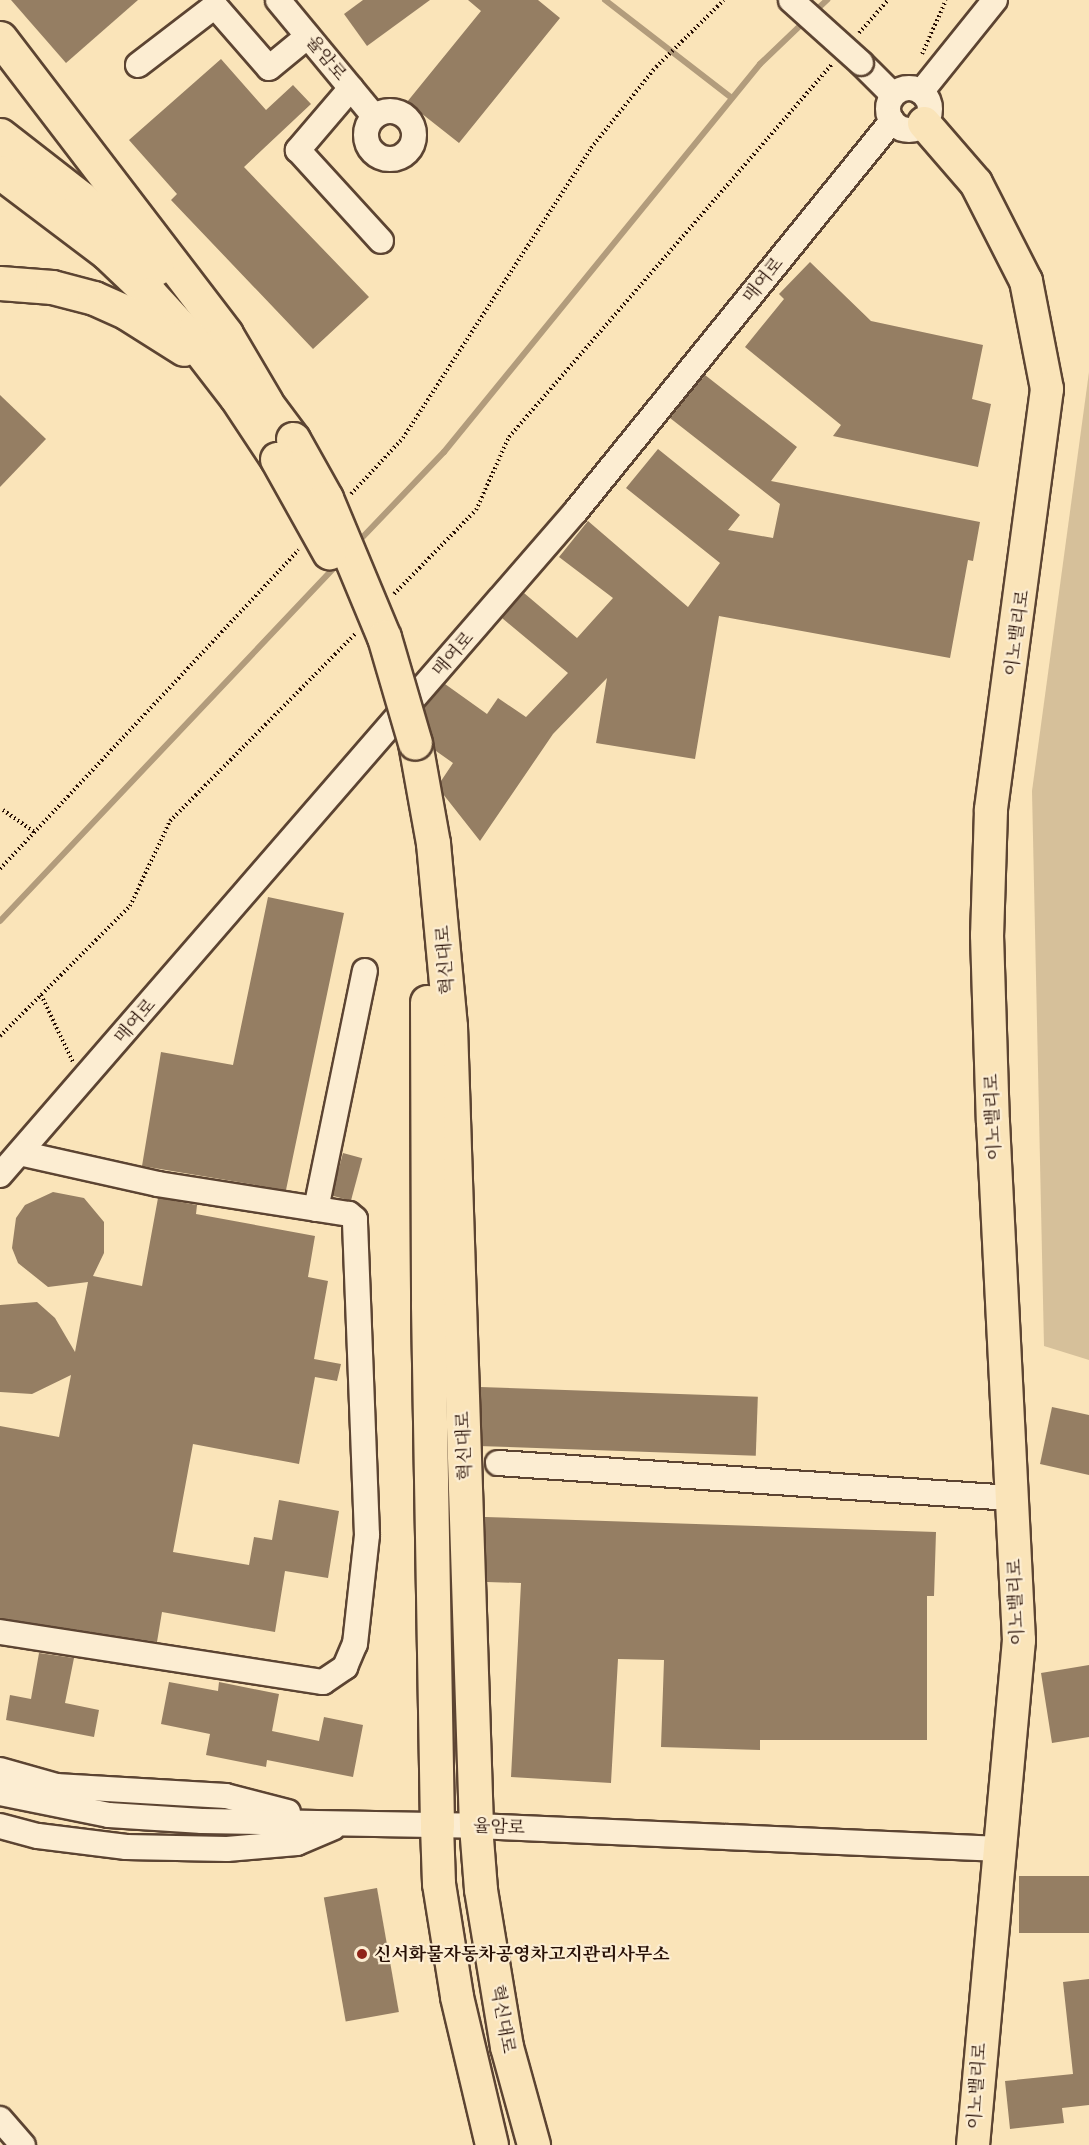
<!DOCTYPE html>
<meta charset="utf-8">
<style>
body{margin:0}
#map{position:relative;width:1089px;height:2145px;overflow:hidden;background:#fae4b9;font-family:"Libre Caslon Text","Noto Serif KR",serif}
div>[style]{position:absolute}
.green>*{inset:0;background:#d6c09a}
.stream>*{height:6px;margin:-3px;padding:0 3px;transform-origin:3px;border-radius:3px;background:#b29c7c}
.building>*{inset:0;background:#957e63;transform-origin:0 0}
.path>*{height:4px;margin-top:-2px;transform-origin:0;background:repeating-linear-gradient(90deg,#270f05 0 1.5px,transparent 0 4.5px)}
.roads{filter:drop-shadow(2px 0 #5c4432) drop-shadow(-2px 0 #5c4432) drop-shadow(0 2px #5c4432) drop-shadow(0 -2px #5c4432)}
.minor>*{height:24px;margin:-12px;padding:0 12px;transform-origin:12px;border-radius:12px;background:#fcedd2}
.minor>.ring{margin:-12px;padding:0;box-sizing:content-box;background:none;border:24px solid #fcedd2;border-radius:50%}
.major>*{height:32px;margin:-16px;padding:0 16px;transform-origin:16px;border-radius:16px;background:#fae4b9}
.highway>*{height:33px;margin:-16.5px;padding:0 16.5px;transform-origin:16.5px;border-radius:16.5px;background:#fae4b9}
.bridges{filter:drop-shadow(2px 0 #5c4432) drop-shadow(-2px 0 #5c4432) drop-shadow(0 2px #5c4432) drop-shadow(0 -2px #5c4432)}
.minor-bridge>*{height:24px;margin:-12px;padding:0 12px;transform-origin:12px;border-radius:12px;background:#fcedd2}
.highway-bridge>*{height:33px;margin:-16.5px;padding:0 16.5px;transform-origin:16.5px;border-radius:16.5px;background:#fae4b9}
.dots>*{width:16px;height:16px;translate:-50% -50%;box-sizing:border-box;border:3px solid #fcedd2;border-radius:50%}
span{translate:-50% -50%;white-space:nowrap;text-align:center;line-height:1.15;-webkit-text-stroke:4.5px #fcedd2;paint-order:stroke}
.street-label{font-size:18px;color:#270f05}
.poi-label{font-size:18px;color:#270f05;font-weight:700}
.left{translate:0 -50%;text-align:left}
</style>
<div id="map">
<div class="green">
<i style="clip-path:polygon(1089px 372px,1089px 1360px,1044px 1346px,1032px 791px)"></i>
</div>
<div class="stream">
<i style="left:605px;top:0;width:160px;rotate:37.7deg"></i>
<i style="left:812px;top:14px;width:21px;rotate:-43deg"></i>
<i style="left:357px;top:543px;width:126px;rotate:-46.3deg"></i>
<i style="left:444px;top:452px;width:500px;rotate:-50.84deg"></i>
<i style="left:760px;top:64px;width:62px;rotate:-43.7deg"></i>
<i style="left:0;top:921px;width:494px;rotate:-46.6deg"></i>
</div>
<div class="building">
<i style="clip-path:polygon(11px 0,138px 0,66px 63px)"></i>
<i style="clip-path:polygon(363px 0,430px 0,367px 46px,344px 14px)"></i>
<i style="clip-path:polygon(468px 0,538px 0,560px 18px,459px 143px,407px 102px,481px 11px)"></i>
<i style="clip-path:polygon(221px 59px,266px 110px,293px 85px,311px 104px,244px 167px,369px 297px,313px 349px,171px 200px,177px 194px,129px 140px)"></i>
<i style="clip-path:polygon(810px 262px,871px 321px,983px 345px,972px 399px,991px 404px,978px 467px,833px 436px,841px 425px,745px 347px,784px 299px,779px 294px)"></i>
<i style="clip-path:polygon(705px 375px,797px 447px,771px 481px,980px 522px,973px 561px,968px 560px,950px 658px,719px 616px,695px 759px,596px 743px,607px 678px,553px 734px,480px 841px,443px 794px,441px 781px,453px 763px,436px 751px,424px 708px,445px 684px,487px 714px,498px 698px,526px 717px,568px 673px,502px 618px,524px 593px,577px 638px,613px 598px,559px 557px,588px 521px,688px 607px,720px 563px,626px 488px,658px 449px,740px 515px,728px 530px,773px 538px,780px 504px,670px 418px)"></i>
<i style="clip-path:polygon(0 395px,46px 439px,0 487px)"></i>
<i style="clip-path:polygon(268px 897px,344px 913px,286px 1190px,142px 1166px,161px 1052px,233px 1065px)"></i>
<i style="left:343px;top:1153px;width:20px;height:44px;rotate:15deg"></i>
<i style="clip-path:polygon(53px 1192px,84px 1198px,104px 1222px,104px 1253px,93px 1276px,142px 1286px,158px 1198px,197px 1205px,196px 1214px,315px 1236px,308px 1277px,328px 1281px,314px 1359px,341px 1364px,337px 1381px,315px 1377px,299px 1464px,193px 1444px,173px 1552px,249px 1565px,254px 1537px,272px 1540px,279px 1500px,339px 1511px,328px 1578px,285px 1571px,275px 1632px,162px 1612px,157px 1642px,0 1618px,0 1426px,59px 1437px,71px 1375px,32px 1394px,0 1392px,0 1305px,37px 1302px,55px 1318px,75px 1352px,88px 1282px,48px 1287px,18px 1263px,12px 1248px,16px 1218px,25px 1205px)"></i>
<i style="left:480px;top:1387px;width:278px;height:59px;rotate:2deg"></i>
<i style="clip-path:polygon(1052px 1407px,1089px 1415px,1089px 1475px,1040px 1464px)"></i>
<i style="clip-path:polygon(485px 1517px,936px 1532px,934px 1596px,927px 1596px,927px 1740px,760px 1740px,760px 1750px,661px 1747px,664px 1660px,618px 1659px,611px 1783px,511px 1777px,521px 1583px,487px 1582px)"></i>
<i style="clip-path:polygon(39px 1653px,74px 1658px,65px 1703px,99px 1710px,94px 1737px,6px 1720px,10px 1695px,31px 1699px)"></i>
<i style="clip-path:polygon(1089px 1665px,1089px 1737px,1052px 1743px,1041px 1673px)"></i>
<i style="clip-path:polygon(169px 1682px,218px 1691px,219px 1682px,279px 1694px,272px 1731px,319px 1741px,324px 1717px,363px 1725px,353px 1777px,267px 1760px,266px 1767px,206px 1755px,210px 1734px,161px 1724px)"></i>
<i style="left:1089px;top:1876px;width:57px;height:70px;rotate:90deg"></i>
<i style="left:377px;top:1888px;width:126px;height:54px;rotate:80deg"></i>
<i style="clip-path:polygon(1089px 1979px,1089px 2105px,1062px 2108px,1064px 2123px,1010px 2129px,1005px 2081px,1073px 2074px,1063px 1982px)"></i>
</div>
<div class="path">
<i style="left:859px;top:33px;width:44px;rotate:-48.7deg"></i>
<i style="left:922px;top:54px;width:59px;rotate:-66deg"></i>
<i style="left:351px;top:494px;width:76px;rotate:-47.1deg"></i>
<i style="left:403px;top:438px;width:346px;rotate:-57deg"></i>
<i style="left:591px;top:148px;width:104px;rotate:-51.3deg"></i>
<i style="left:656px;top:67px;width:95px;rotate:-44.6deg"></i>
<i style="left:394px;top:594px;width:117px;rotate:-45.7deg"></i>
<i style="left:476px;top:510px;width:80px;rotate:-65.7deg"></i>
<i style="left:509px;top:437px;width:493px;rotate:-49.1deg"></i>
<i style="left:3px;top:810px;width:39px;rotate:35deg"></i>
<i style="left:0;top:869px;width:437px;rotate:-46.9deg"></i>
<i style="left:41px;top:995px;width:74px;rotate:64.5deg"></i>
<i style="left:0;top:1036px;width:184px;rotate:-45deg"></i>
<i style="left:130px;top:906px;width:94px;rotate:-64.8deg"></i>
<i style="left:170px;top:821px;width:263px;rotate:-45.3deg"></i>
</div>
<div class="roads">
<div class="minor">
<i style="left:278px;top:0;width:151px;rotate:50.4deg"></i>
<i style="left:861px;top:63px;width:45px;rotate:45deg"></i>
<i style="left:138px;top:65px;width:97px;rotate:-37.5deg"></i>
<i style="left:215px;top:6px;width:82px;rotate:48.9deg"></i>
<i style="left:269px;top:68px;width:50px;rotate:-39.4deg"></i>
<i style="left:351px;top:88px;width:82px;rotate:130.5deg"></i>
<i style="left:298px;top:150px;width:123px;rotate:47.6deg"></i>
<i class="ring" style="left:888px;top:88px;width:18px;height:18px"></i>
<i style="left:921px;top:92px;width:118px;rotate:-51.2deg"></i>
<i class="ring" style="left:366px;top:111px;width:24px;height:24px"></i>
<i style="left:0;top:1175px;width:879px;rotate:-49.06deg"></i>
<i style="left:576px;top:511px;width:502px;rotate:-50.98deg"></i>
<i style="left:316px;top:1209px;width:243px;rotate:-78.4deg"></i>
<i style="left:498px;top:1463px;width:515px;rotate:3.9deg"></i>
<i style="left:0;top:1632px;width:327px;rotate:8.8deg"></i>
<i style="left:323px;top:1682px;width:27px;rotate:-34deg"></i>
<i style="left:345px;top:1667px;width:25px;rotate:-67deg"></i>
<i style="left:355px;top:1644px;width:110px;rotate:-83.7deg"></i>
<i style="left:367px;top:1535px;width:316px;rotate:-92.2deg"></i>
<i style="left:355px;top:1219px;width:8px;rotate:-140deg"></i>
<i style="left:349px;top:1214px;width:193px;rotate:-171.1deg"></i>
<i style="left:158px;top:1184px;width:142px;rotate:-167.4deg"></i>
<i style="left:0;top:1770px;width:58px;rotate:15.9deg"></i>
<i style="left:56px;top:1786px;width:170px;rotate:3.4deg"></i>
<i style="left:226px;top:1796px;width:64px;rotate:14.5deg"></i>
<i style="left:0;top:1793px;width:111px;rotate:11.4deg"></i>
<i style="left:109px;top:1815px;width:93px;rotate:3.7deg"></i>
<i style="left:202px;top:1821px;width:274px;rotate:1deg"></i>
<i style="left:476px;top:1826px;width:525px;rotate:2.51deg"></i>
<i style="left:0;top:1826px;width:39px;rotate:15deg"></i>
<i style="left:38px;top:1836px;width:89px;rotate:7.1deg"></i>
<i style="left:126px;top:1847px;width:101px;rotate:1.1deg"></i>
<i style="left:227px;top:1849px;width:70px;rotate:-4.9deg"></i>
<i style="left:297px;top:1843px;width:39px;rotate:-23deg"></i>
<i style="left:0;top:2119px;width:35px;rotate:49deg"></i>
</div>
<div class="major">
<i style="left:924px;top:123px;width:79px;rotate:49.1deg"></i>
<i style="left:976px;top:183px;width:110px;rotate:63deg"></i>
<i style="left:1026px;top:281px;width:110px;rotate:79deg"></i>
<i style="left:1047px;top:389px;width:425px;rotate:97.6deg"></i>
<i style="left:991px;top:810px;width:125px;rotate:91.8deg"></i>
<i style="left:987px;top:935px;width:187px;rotate:88.2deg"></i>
<i style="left:993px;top:1122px;width:519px;rotate:87.13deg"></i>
<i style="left:1019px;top:1640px;width:507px;rotate:95.2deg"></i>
<i style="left:437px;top:1826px;width:58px;rotate:88deg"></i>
<i style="left:439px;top:1884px;width:114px;rotate:80.9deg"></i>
<i style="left:457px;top:1997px;width:152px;rotate:76.7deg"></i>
<i style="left:476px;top:1826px;width:64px;rotate:85.5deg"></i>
<i style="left:481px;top:1890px;width:159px;rotate:80.6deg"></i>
<i style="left:507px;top:2047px;width:102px;rotate:74.6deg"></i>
</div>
<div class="highway">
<i style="left:0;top:38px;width:372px;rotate:52.6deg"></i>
<i style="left:226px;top:334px;width:79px;rotate:59.5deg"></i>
<i style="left:0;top:135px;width:103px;rotate:37.9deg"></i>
<i style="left:81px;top:198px;width:103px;rotate:43deg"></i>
<i style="left:0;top:172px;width:134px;rotate:37.1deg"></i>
<i style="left:107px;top:253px;width:59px;rotate:43.6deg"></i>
<i style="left:150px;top:294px;width:56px;rotate:47.2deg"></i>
<i style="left:188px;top:335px;width:78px;rotate:52.3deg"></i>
<i style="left:236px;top:397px;width:74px;rotate:56.5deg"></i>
<i style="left:0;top:283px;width:52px;rotate:4.4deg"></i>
<i style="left:52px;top:287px;width:43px;rotate:14.7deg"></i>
<i style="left:94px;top:298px;width:36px;rotate:24deg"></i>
<i style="left:127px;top:313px;width:67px;rotate:32.3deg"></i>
<i style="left:252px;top:384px;width:69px;rotate:53.3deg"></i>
<i style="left:415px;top:743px;width:102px;rotate:79.8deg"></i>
<i style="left:433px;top:843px;width:184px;rotate:84.7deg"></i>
<i style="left:450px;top:1026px;width:800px;rotate:88.14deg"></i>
<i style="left:427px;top:1002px;width:303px;rotate:89.8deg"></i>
<i style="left:428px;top:1305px;width:521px;rotate:89.01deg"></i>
</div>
</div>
<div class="bridges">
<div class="minor-bridge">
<i style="left:791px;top:0;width:94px;rotate:42deg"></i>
</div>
<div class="highway-bridge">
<i style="left:293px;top:439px;width:68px;rotate:60.8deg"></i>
<i style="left:326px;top:498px;width:151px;rotate:67.4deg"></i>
<i style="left:384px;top:637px;width:110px;rotate:73.7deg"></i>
<i style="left:277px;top:459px;width:107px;rotate:60.8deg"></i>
</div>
</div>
<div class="dots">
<i style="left:362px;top:1954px;background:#8f2418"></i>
</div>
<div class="street-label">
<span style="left:326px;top:58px;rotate:50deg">율암로</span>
<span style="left:763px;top:280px;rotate:-51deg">매여로</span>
<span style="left:1017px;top:633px;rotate:-82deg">이노밸리로</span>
<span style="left:453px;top:654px;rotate:-49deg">매여로</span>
<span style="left:445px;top:960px;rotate:-94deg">혁신대로</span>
<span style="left:135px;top:1021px;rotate:-49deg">매여로</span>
<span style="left:993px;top:1117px;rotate:-92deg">이노밸리로</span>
<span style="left:464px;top:1446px;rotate:-92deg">혁신대로</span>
<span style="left:1016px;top:1602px;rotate:-92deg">이노밸리로</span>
<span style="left:499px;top:1827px;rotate:2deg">율암로</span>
<span style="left:503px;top:2019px;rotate:80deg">혁신대로</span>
<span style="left:977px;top:2086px;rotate:-86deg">이노밸리로</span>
</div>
<div class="poi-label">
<span class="left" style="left:374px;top:1954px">신서화물자동차공영차고지관리사무소</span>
</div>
</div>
